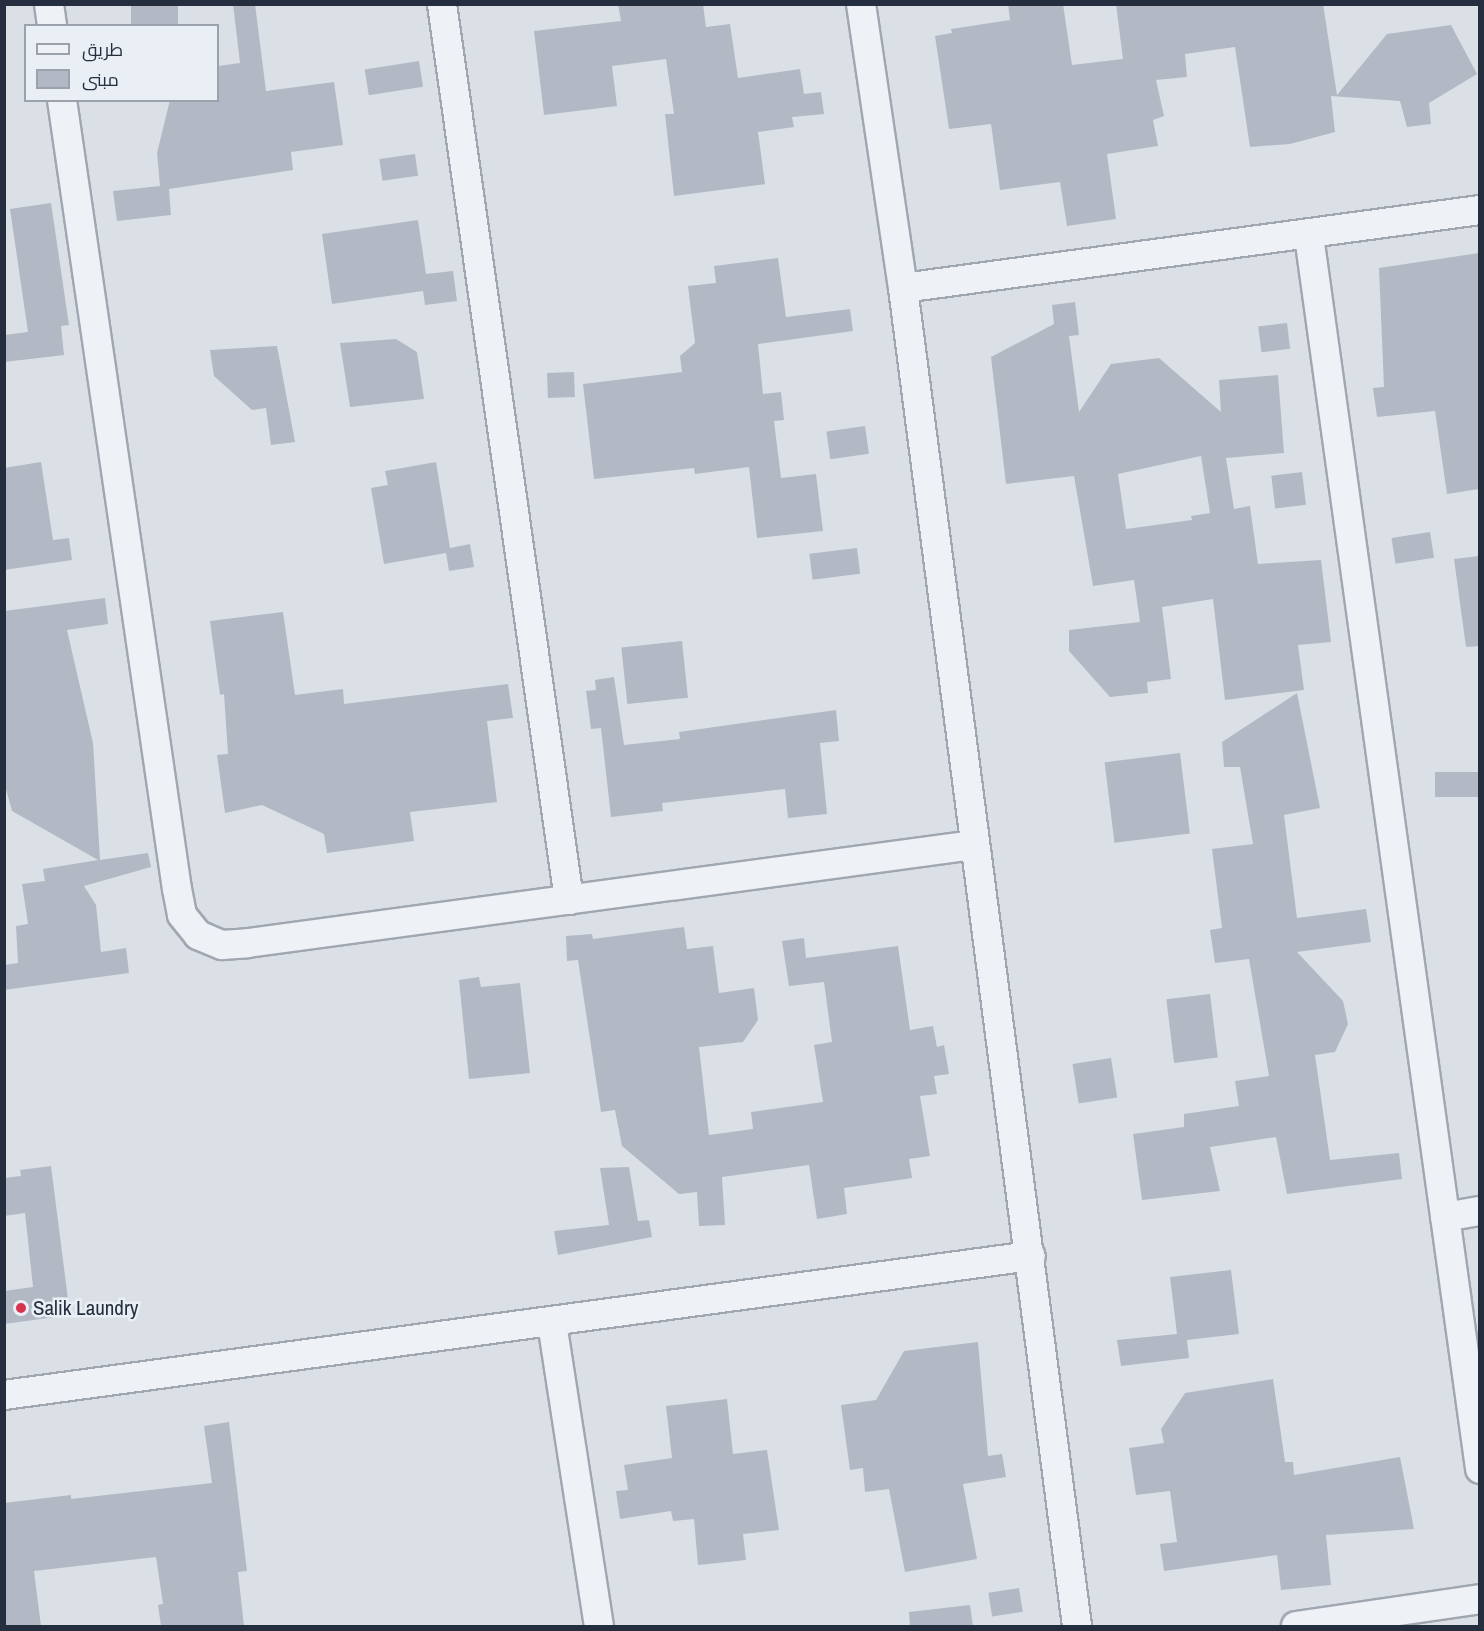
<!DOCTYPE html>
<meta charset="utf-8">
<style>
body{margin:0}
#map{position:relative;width:1484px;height:1631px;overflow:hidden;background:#dbe0e7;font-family:"Archivo Narrow",Cairo,sans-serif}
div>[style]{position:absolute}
.building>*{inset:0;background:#b2b9c4;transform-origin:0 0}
.roads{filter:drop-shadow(2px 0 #a0a7b1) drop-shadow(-2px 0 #a0a7b1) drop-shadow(0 2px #a0a7b1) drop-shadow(0 -2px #a0a7b1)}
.minor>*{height:28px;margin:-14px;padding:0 14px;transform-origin:14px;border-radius:14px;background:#eef1f5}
.dots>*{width:16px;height:16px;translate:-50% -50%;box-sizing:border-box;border:3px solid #eaeff5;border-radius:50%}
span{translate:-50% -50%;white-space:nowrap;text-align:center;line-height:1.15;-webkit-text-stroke:5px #eaeff5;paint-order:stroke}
.poi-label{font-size:21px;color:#242e3e}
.left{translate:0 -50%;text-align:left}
.frame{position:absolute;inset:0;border:6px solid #242e3e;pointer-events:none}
.legend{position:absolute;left:24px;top:24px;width:195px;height:78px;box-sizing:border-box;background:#eaeff5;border:2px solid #9ba2ac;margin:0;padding:8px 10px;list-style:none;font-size:18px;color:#242e3e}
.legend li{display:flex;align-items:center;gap:12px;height:30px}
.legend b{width:30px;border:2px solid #9ba2ac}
</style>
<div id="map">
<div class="building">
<i style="left:131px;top:4px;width:47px;height:22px"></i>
<i style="clip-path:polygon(233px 4px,255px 4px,266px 91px,334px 82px,343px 145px,291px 152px,293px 170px,169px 189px,171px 215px,117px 221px,113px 191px,160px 186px,157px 153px,170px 100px,218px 100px,218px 66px,240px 63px)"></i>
<i style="clip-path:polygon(618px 4px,703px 4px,706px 27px,730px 24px,738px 78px,800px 69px,804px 94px,821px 92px,824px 114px,792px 117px,794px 127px,758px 132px,765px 184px,674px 196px,665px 114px,674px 114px,666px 59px,612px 66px,617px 106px,544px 115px,534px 31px,621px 21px)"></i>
<i style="clip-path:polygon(1008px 4px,1063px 4px,1072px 65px,1123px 59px,1116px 4px,1323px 4px,1337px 95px,1387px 34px,1451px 25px,1477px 74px,1429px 103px,1431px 124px,1407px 127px,1400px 101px,1331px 96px,1335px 132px,1290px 144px,1250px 147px,1235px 47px,1185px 54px,1187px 77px,1156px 80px,1164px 116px,1153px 120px,1158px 146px,1107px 154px,1116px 219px,1067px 226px,1060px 182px,1000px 190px,991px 124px,949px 129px,935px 36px,952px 33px,951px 29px,1010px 20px)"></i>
<i style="left:419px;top:61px;width:26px;height:55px;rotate:81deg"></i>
<i style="left:415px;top:154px;width:22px;height:36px;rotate:82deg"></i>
<i style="clip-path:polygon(51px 203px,69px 325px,61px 326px,64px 355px,4px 362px,4px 335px,28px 332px,10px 209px)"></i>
<i style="clip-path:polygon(418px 220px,426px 274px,453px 271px,457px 301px,425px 305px,423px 291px,332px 304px,322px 234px)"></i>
<i style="clip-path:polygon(1479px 253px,1479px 489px,1447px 494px,1435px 411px,1377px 417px,1373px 388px,1384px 387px,1379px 268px)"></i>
<i style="clip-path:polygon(778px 258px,786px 317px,850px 309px,853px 331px,758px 344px,763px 394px,781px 392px,784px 420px,774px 421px,781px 478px,816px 474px,823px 531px,757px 538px,749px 467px,695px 474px,694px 468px,594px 479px,583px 384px,682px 372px,680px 356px,695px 343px,688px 286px,716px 283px,714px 266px)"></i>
<i style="clip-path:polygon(evenodd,1075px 302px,1079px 335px,1069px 336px,1079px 412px,1111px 364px,1159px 358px,1221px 412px,1219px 380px,1278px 375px,1284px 453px,1226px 458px,1234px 509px,1250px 506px,1258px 564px,1321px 560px,1331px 642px,1298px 645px,1304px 690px,1225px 700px,1213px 599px,1162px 607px,1171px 679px,1147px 682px,1148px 693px,1110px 697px,1069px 651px,1069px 630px,1140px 622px,1134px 580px,1093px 586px,1074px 476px,1006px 484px,991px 357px,1054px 324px,1052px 305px,1075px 302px,1201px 456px,1210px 513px,1191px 516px,1192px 520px,1126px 529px,1118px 474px,1201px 456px)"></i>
<i style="left:1287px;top:323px;width:26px;height:29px;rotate:83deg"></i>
<i style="clip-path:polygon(396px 339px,417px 352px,424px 399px,350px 407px,340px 343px)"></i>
<i style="clip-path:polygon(277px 346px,295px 442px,271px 445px,266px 408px,252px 410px,214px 376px,210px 350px)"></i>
<i style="left:574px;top:372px;width:25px;height:27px;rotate:88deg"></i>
<i style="left:865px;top:426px;width:28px;height:39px;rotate:82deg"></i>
<i style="clip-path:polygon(41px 462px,53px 540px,69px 538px,72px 560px,4px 570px,4px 468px)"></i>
<i style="clip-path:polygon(436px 462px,450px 548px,470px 544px,474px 567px,449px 571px,446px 553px,384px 564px,371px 488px,388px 485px,385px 471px)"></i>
<i style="left:1302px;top:472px;width:33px;height:31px;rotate:83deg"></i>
<i style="left:1430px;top:532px;width:26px;height:39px;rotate:81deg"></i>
<i style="left:857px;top:548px;width:26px;height:48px;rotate:83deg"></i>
<i style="clip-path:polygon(1479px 556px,1479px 646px,1466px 647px,1454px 559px)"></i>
<i style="clip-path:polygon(105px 598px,108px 624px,67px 630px,93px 743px,100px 860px,148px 853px,151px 867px,84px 886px,96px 905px,101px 952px,126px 948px,129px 973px,4px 990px,4px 965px,18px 963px,16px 926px,28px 924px,22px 884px,45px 881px,43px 869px,98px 860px,12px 811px,4px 782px,4px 611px)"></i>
<i style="clip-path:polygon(283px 612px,295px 695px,343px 689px,344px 704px,508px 684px,513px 718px,487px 721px,497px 802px,410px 812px,414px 841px,327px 853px,324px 834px,262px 805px,225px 813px,217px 755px,228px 754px,224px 694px,220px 695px,210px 621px)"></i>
<i style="left:682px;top:641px;width:57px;height:61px;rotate:84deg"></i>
<i style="clip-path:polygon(614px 677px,624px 745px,680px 739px,679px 732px,836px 710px,839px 741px,820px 743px,827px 814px,788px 818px,785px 789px,662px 803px,663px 811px,611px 817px,601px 728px,591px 729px,586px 691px,596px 690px,595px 680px)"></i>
<i style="clip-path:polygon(1297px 693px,1320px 808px,1284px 815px,1297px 918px,1366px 909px,1371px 942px,1297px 952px,1343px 1001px,1348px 1024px,1335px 1052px,1315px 1055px,1330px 1160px,1399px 1153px,1402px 1179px,1287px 1194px,1276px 1137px,1210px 1147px,1220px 1191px,1142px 1200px,1133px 1134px,1184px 1127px,1184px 1114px,1239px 1106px,1235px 1081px,1269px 1076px,1249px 959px,1215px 963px,1210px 930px,1222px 928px,1212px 849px,1253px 844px,1240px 767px,1224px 767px,1222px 742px)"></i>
<i style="left:1180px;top:753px;width:81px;height:76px;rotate:83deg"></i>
<i style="left:1479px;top:772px;width:25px;height:44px;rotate:90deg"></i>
<i style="clip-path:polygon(684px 927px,687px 949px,713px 946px,719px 993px,754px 988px,758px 1020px,743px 1042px,699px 1047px,709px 1135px,753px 1129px,751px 1112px,823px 1102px,814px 1045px,832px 1042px,824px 982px,789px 986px,782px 941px,804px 938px,806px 958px,898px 946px,910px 1030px,933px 1026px,937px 1047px,944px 1045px,949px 1074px,934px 1076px,937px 1094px,920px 1096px,930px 1156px,909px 1159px,912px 1178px,844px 1188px,847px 1214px,817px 1219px,809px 1165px,722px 1177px,725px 1225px,699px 1226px,697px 1192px,679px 1194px,622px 1146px,615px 1110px,601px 1112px,578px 960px,567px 961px,566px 936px,592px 934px,593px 939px)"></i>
<i style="clip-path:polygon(479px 977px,481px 987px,520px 983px,530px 1073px,469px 1079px,459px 980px)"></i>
<i style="left:1210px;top:994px;width:64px;height:44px;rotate:83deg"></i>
<i style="left:1111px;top:1058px;width:40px;height:39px;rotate:81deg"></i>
<i style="clip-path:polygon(51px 1166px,70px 1315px,4px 1324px,4px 1291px,33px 1287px,25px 1213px,4px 1216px,4px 1178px,21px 1176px,20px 1170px)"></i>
<i style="clip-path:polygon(629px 1167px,638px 1221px,649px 1220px,652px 1237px,558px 1255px,554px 1231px,609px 1225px,600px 1168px)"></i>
<i style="clip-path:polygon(1231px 1270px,1239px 1334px,1187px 1340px,1189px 1358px,1121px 1366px,1117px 1340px,1177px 1334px,1170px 1277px)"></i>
<i style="clip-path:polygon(978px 1342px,988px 1456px,1002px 1454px,1006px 1477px,963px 1484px,977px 1559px,905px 1572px,889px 1489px,865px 1492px,863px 1468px,850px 1470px,841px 1405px,876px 1400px,904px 1351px)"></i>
<i style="clip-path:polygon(1273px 1379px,1285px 1462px,1293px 1462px,1294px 1475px,1400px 1457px,1414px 1529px,1326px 1535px,1331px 1585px,1281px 1590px,1277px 1555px,1164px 1571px,1160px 1544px,1177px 1542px,1170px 1491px,1136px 1495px,1129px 1448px,1164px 1443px,1161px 1429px,1185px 1393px)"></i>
<i style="clip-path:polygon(727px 1399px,733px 1454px,767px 1450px,779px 1530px,743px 1534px,746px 1560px,698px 1565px,694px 1519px,673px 1521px,671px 1511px,620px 1519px,616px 1491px,628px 1490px,624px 1465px,672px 1458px,666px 1406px)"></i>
<i style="clip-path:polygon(229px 1422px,247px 1571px,238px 1572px,244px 1626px,161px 1626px,158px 1605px,163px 1604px,156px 1557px,34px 1571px,41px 1626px,4px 1626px,4px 1503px,71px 1495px,71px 1499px,212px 1483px,204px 1426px)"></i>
<i style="left:1019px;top:1588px;width:24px;height:31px;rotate:81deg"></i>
<i style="clip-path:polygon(970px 1605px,973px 1626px,910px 1626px,909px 1612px)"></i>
</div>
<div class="roads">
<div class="minor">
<i style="left:49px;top:4px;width:22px;rotate:82deg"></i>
<i style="left:442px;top:4px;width:905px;rotate:81.93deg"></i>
<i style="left:861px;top:4px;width:287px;rotate:81.6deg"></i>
<i style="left:903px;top:288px;width:1349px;rotate:82.59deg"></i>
<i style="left:62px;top:100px;width:797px;rotate:81.71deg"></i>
<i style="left:177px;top:889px;width:26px;rotate:79deg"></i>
<i style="left:182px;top:915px;width:26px;rotate:51deg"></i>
<i style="left:198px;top:935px;width:26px;rotate:23deg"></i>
<i style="left:222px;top:945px;width:26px;rotate:-4deg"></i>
<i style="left:248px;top:943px;width:733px;rotate:-7.69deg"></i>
<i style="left:1309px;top:236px;width:1245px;rotate:82.1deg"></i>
<i style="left:903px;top:288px;width:582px;rotate:-7.7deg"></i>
<i style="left:1445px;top:1217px;width:36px;rotate:-10deg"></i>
<i style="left:552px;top:1323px;width:307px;rotate:81.2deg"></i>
<i style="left:4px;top:1395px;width:1036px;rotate:-7.71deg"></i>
<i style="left:1296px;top:1626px;width:186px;rotate:-8.3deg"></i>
</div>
</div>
<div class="dots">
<i style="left:21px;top:1308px;background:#d83451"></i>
</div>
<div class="poi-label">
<span class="left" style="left:33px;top:1308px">Salik Laundry</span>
</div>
<div class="frame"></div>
<ul class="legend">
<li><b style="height:8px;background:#eef1f5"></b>طريق</li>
<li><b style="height:16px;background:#b2b9c4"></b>مبنى</li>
</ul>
</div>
